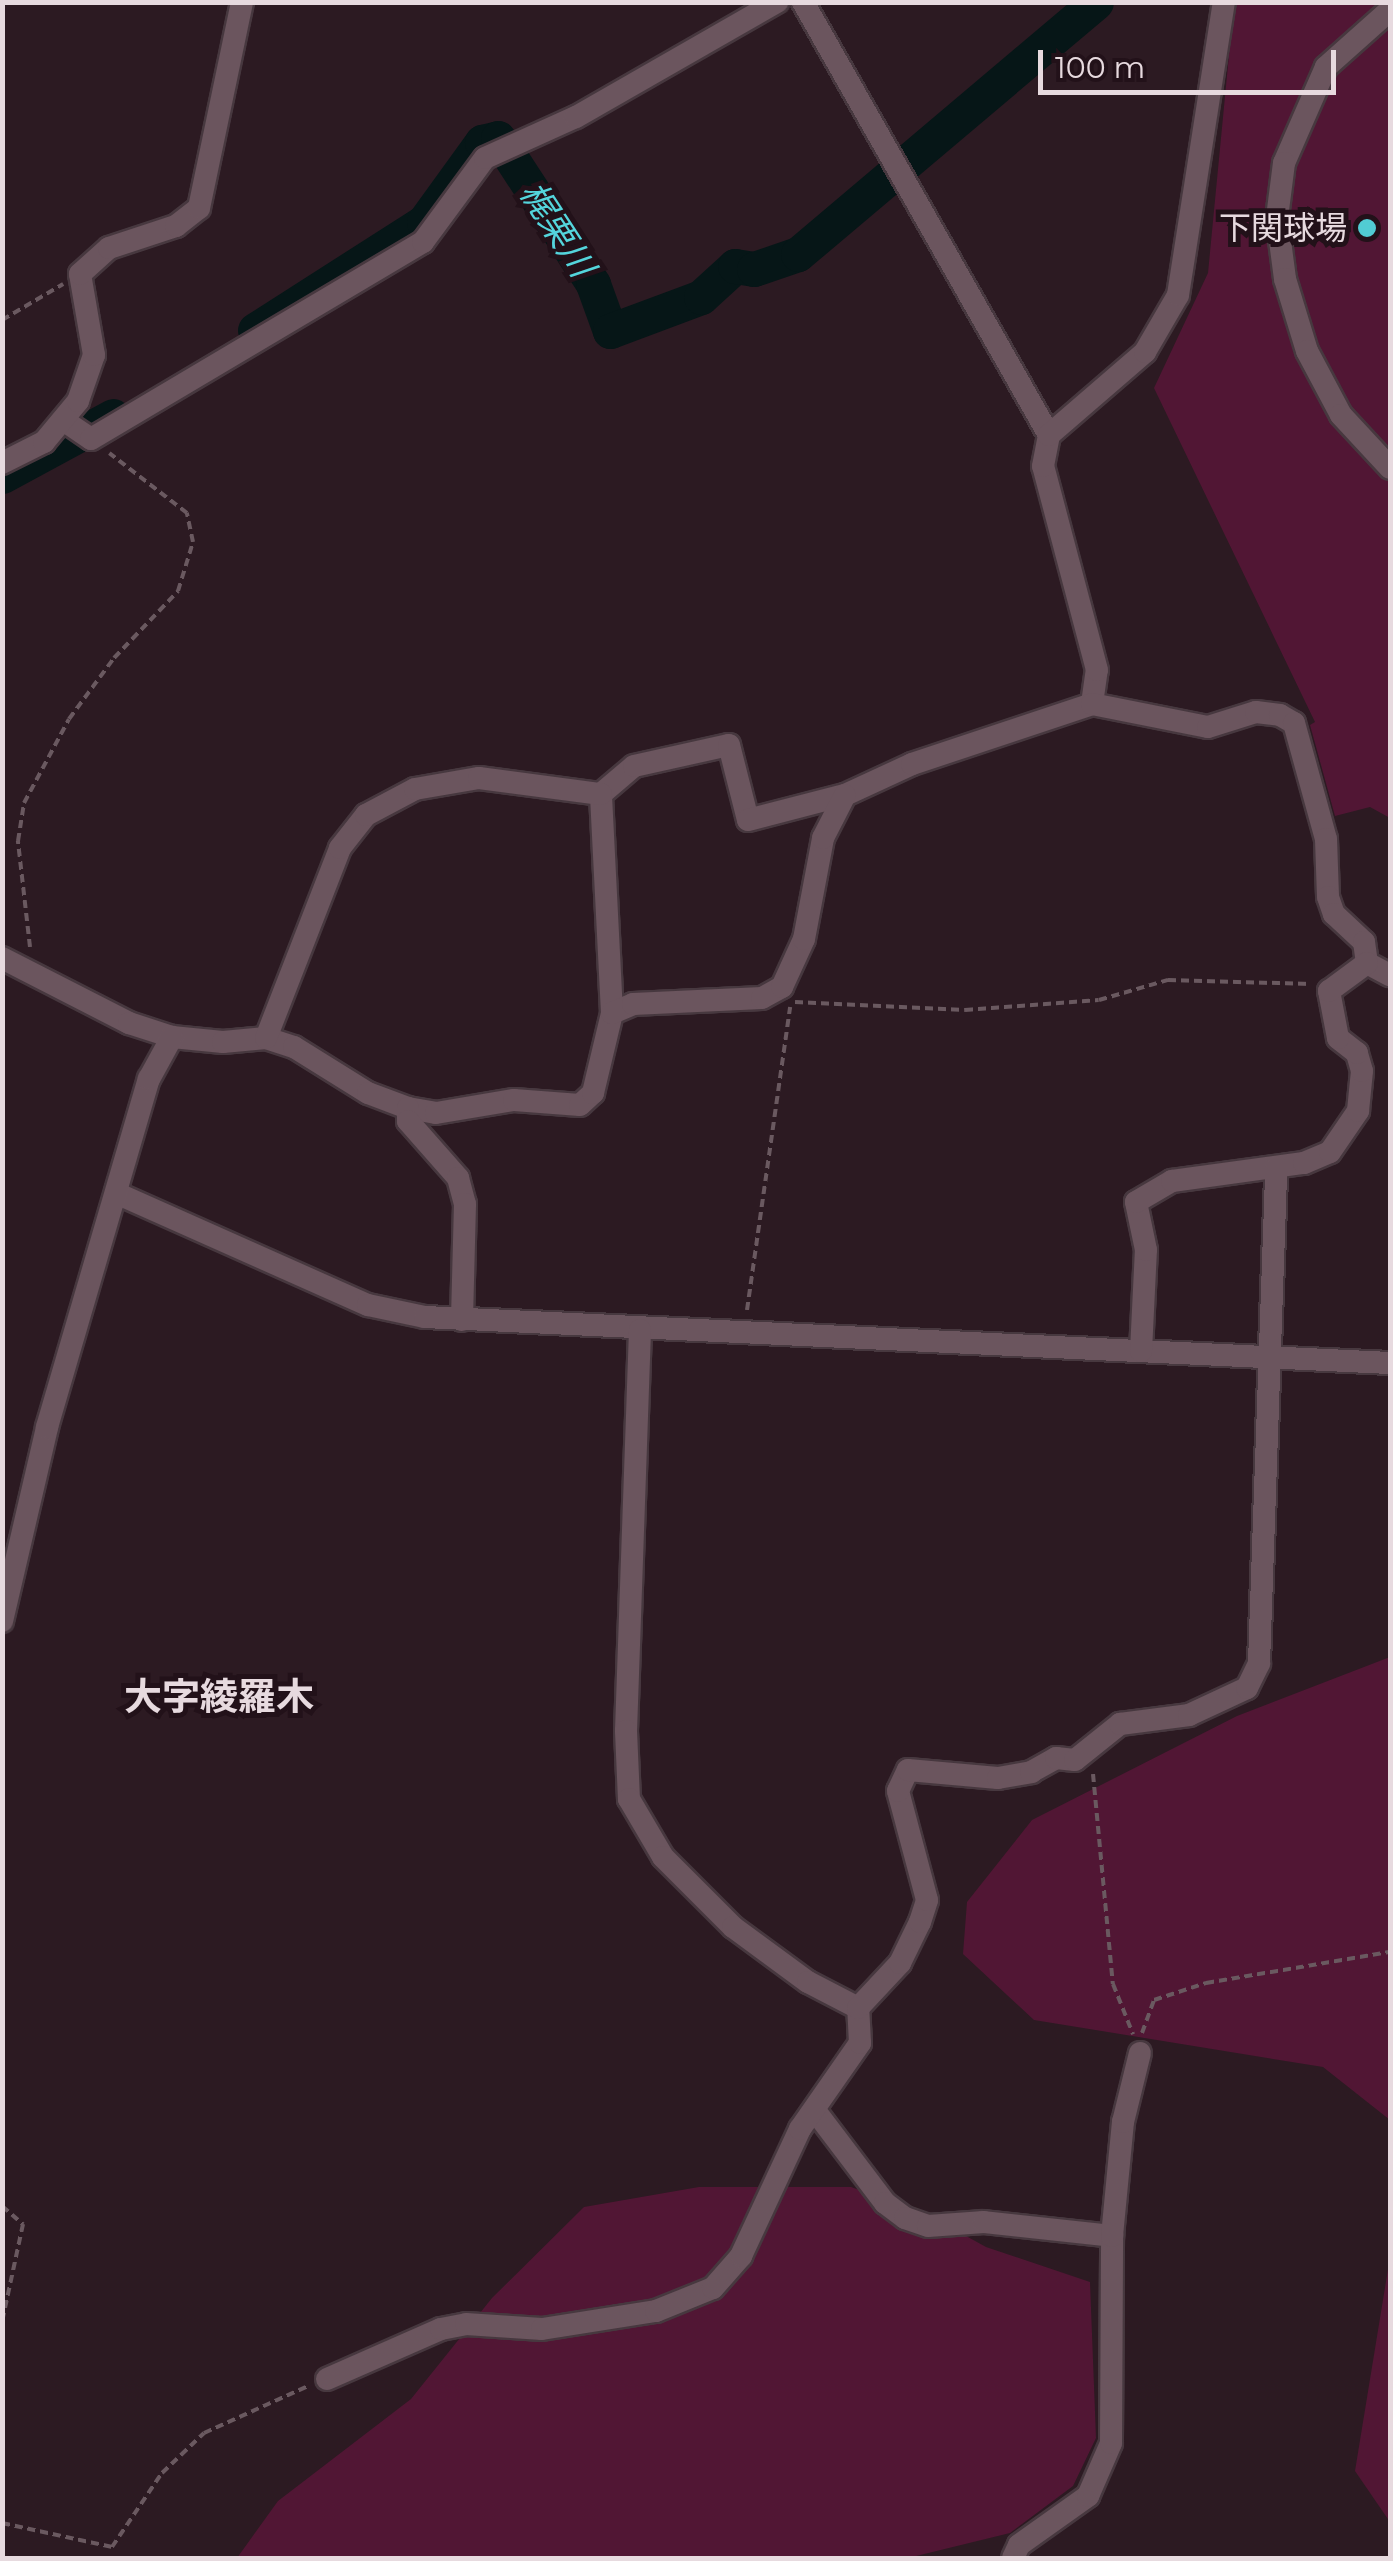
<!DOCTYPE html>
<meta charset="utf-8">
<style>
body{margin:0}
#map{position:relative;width:1393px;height:2561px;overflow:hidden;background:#2c1a22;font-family:Montserrat,"Noto Sans JP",sans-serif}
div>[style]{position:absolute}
.green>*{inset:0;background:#511634}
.river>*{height:35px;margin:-17.5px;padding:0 17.5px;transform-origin:17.5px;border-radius:17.5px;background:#061617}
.path>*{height:4px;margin-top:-2px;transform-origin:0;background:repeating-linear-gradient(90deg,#6a5960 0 8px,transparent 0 13px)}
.roads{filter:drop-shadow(2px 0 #47383f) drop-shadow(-2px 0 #47383f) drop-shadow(0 2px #47383f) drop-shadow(0 -2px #47383f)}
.minor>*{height:22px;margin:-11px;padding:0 11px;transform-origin:11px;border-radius:11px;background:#6b555e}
.dots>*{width:28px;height:28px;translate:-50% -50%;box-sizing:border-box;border:5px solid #221119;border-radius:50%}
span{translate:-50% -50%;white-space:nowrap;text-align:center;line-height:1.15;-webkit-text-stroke:10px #221119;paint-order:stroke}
.poi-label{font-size:32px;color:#e7dadf}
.right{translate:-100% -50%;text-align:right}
.water-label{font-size:35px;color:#54d5dc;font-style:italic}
.quarter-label{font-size:38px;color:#e7dadf;font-weight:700}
.frame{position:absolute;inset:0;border:5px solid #e7dadf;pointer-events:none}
.scale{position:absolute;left:1038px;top:50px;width:298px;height:45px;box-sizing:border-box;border:5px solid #e7dadf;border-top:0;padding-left:12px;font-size:30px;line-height:35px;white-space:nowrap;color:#e7dadf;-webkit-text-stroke:8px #221119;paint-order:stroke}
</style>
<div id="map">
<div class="green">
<i style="clip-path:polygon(1234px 3px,1390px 3px,1390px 818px,1370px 807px,1335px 816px,1310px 725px,1315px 722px,1154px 388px,1208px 273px)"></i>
<i style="clip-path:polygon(1390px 1657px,1390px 2120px,1323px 2067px,1034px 2020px,963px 1954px,967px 1902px,1032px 1820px,1237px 1716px)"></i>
<i style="clip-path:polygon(699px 2187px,851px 2187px,928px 2215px,986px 2247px,1090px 2282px,1096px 2438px,1073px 2486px,1010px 2533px,908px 2558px,237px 2558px,278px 2501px,411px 2399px,492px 2298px,584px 2207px)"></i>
<i style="clip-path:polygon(1390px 2257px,1390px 2522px,1355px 2471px)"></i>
</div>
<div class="river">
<i style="left:255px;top:330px;width:201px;rotate:-32.6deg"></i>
<i style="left:424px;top:222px;width:99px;rotate:-54.1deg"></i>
<i style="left:482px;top:142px;width:16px;rotate:-14deg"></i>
<i style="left:498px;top:138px;width:174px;rotate:56.9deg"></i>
<i style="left:593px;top:284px;width:50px;rotate:70.1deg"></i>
<i style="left:610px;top:331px;width:97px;rotate:-20.5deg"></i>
<i style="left:701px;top:297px;width:46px;rotate:-42.4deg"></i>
<i style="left:735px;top:266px;width:19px;rotate:9deg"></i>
<i style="left:754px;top:269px;width:46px;rotate:-18.8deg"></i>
<i style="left:798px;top:254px;width:390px;rotate:-40.2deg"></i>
<i style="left:2px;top:476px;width:126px;rotate:-28.4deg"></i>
</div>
<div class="path">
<i style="left:2px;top:320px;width:71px;rotate:-30.5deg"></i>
<i style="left:30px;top:947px;width:107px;rotate:-96.5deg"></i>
<i style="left:18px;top:841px;width:38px;rotate:-81deg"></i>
<i style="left:24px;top:803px;width:95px;rotate:-61.8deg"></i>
<i style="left:69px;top:719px;width:76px;rotate:-53.6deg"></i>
<i style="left:114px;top:658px;width:93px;rotate:-46.3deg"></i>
<i style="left:178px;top:591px;width:51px;rotate:-73deg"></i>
<i style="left:193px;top:542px;width:30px;rotate:-102deg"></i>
<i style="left:187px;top:513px;width:98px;rotate:-142.4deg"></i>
<i style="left:795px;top:1002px;width:170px;rotate:2.7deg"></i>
<i style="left:965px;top:1010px;width:134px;rotate:-4.3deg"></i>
<i style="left:1099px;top:1000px;width:72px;rotate:-16.2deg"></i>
<i style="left:1168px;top:980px;width:143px;rotate:1.6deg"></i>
<i style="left:747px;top:1310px;width:306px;rotate:-81.9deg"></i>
<i style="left:1093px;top:1774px;width:211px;rotate:84.6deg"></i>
<i style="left:1113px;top:1984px;width:54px;rotate:68.2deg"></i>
<i style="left:1142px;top:2033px;width:35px;rotate:-70deg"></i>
<i style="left:1154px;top:2000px;width:55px;rotate:-18.1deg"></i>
<i style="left:1206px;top:1983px;width:187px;rotate:-9.6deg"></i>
<i style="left:2px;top:2206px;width:28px;rotate:41deg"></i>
<i style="left:23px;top:2224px;width:100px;rotate:102.1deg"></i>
<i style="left:2px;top:2523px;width:113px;rotate:12.3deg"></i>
<i style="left:112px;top:2547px;width:89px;rotate:-56deg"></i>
<i style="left:162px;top:2473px;width:58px;rotate:-43.6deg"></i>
<i style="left:204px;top:2433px;width:114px;rotate:-24.3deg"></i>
</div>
<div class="roads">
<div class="minor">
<i style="left:803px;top:2px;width:498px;rotate:60.4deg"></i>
<i style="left:1390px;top:10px;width:86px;rotate:138.3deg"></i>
<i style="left:1326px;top:67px;width:105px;rotate:113.6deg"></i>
<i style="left:1284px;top:163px;width:55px;rotate:97.3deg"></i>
<i style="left:1277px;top:218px;width:62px;rotate:82.5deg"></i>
<i style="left:1285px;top:279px;width:75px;rotate:73deg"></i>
<i style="left:1307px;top:351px;width:72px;rotate:62deg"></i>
<i style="left:1341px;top:415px;width:72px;rotate:47.2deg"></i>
<i style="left:66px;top:422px;width:30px;rotate:34deg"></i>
<i style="left:91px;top:439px;width:386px;rotate:-30.7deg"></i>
<i style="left:423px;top:242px;width:104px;rotate:-53.6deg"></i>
<i style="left:485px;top:158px;width:100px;rotate:-24.3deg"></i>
<i style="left:576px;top:117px;width:232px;rotate:-29.8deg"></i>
<i style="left:2px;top:463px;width:47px;rotate:-26.6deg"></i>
<i style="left:44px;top:442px;width:53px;rotate:-50.3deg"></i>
<i style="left:78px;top:401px;width:49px;rotate:-70.8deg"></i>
<i style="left:94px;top:355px;width:82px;rotate:-99.8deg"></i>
<i style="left:80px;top:274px;width:39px;rotate:-42deg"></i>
<i style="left:109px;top:248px;width:71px;rotate:-18.2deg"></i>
<i style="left:176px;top:226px;width:29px;rotate:-38deg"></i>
<i style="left:199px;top:208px;width:210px;rotate:-78.2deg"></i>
<i style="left:1092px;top:704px;width:34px;rotate:-82deg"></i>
<i style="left:1097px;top:670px;width:211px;rotate:-104.8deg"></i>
<i style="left:1043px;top:466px;width:32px;rotate:-79deg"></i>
<i style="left:1049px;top:435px;width:127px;rotate:-40.8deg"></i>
<i style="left:1145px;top:352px;width:66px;rotate:-59.9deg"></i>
<i style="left:1178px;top:295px;width:297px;rotate:-81.1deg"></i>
<i style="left:601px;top:794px;width:43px;rotate:-40.3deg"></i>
<i style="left:634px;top:766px;width:97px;rotate:-12.5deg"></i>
<i style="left:729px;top:745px;width:77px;rotate:75.8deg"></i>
<i style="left:748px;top:820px;width:100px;rotate:-14.5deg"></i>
<i style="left:845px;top:795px;width:74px;rotate:-24.8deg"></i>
<i style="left:912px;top:764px;width:190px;rotate:-18.4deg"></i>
<i style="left:1092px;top:704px;width:118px;rotate:11.2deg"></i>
<i style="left:1208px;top:727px;width:50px;rotate:-17.4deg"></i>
<i style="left:1256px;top:712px;width:24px;rotate:7deg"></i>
<i style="left:1280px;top:715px;width:16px;rotate:30deg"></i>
<i style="left:1294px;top:723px;width:120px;rotate:74.6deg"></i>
<i style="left:1326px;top:839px;width:58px;rotate:88deg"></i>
<i style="left:1328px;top:897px;width:18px;rotate:71deg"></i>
<i style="left:1334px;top:914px;width:41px;rotate:43deg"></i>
<i style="left:1364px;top:942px;width:21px;rotate:82deg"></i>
<i style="left:2px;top:958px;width:143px;rotate:27.1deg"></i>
<i style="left:129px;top:1023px;width:45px;rotate:18deg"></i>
<i style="left:172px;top:1037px;width:51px;rotate:5.6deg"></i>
<i style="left:223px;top:1042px;width:43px;rotate:-5.3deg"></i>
<i style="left:266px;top:1038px;width:29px;rotate:18deg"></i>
<i style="left:294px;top:1047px;width:87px;rotate:31.9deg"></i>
<i style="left:368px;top:1093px;width:43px;rotate:20.6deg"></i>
<i style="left:408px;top:1108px;width:28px;rotate:10deg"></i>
<i style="left:436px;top:1113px;width:79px;rotate:-9.5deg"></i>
<i style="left:514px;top:1100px;width:66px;rotate:4.3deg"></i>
<i style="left:580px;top:1105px;width:18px;rotate:-43deg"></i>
<i style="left:593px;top:1093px;width:82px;rotate:-76.6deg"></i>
<i style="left:612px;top:1013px;width:219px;rotate:-92.9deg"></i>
<i style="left:1367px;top:963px;width:26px;rotate:28deg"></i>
<i style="left:612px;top:1013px;width:23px;rotate:-23deg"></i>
<i style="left:633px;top:1004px;width:129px;rotate:-2.7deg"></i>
<i style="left:762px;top:998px;width:23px;rotate:-29deg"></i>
<i style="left:782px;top:987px;width:53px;rotate:-65.4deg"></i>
<i style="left:804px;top:939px;width:103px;rotate:-79.3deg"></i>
<i style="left:823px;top:838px;width:48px;rotate:-62.9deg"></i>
<i style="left:266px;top:1038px;width:204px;rotate:-68.7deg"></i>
<i style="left:340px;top:848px;width:42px;rotate:-51.8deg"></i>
<i style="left:366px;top:815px;width:55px;rotate:-28deg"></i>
<i style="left:415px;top:789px;width:65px;rotate:-9.8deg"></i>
<i style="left:479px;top:778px;width:123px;rotate:7.5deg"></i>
<i style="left:408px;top:1108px;width:13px;rotate:90deg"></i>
<i style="left:408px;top:1121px;width:76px;rotate:48.7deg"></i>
<i style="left:458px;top:1178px;width:27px;rotate:75deg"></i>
<i style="left:465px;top:1204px;width:116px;rotate:91.5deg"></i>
<i style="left:116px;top:1193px;width:276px;rotate:24deg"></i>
<i style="left:368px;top:1305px;width:58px;rotate:11.9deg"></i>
<i style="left:425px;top:1317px;width:966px;rotate:2.73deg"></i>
<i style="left:640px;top:1330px;width:401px;rotate:92deg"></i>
<i style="left:626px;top:1731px;width:68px;rotate:87.5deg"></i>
<i style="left:629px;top:1799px;width:67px;rotate:59.6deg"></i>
<i style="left:663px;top:1857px;width:99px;rotate:45deg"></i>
<i style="left:733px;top:1927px;width:93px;rotate:36.3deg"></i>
<i style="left:808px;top:1982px;width:56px;rotate:27.5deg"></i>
<i style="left:1141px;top:1351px;width:101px;rotate:-87.2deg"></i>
<i style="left:1146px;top:1250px;width:49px;rotate:-101.8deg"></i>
<i style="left:1136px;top:1202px;width:42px;rotate:-30.3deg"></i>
<i style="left:1172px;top:1181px;width:133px;rotate:-7.8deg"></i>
<i style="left:1304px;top:1163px;width:28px;rotate:-23deg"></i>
<i style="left:1330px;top:1152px;width:50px;rotate:-55.7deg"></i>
<i style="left:1358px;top:1111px;width:40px;rotate:-84.3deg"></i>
<i style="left:1362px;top:1071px;width:19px;rotate:-106deg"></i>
<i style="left:1357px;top:1053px;width:24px;rotate:-142deg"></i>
<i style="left:1338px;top:1038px;width:48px;rotate:-100.8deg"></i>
<i style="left:1329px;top:991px;width:47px;rotate:-36.4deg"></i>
<i style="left:2px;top:1621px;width:199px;rotate:-76.9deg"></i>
<i style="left:47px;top:1427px;width:363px;rotate:-73.7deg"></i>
<i style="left:149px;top:1079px;width:48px;rotate:-61.3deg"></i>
<i style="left:816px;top:2112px;width:114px;rotate:52.8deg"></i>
<i style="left:885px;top:2203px;width:25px;rotate:37deg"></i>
<i style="left:905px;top:2218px;width:24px;rotate:19deg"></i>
<i style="left:928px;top:2226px;width:56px;rotate:-4.1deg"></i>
<i style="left:984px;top:2222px;width:129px;rotate:6.2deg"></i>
<i style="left:327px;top:2379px;width:124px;rotate:-23.7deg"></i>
<i style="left:441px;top:2329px;width:25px;rotate:-11deg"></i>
<i style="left:466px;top:2324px;width:76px;rotate:3.8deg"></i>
<i style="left:542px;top:2329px;width:115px;rotate:-9deg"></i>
<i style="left:656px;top:2311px;width:61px;rotate:-22deg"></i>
<i style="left:713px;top:2288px;width:43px;rotate:-48.8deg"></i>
<i style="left:741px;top:2256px;width:140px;rotate:-65.1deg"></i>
<i style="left:800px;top:2129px;width:105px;rotate:-55.1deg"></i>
<i style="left:860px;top:2043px;width:35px;rotate:-93deg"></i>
<i style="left:858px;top:2008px;width:62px;rotate:-47deg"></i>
<i style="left:900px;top:1963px;width:46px;rotate:-64deg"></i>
<i style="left:920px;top:1922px;width:23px;rotate:-72deg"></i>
<i style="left:927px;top:1900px;width:113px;rotate:-104.9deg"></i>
<i style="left:898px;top:1791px;width:23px;rotate:-65deg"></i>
<i style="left:908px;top:1770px;width:90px;rotate:5.1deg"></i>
<i style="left:998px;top:1778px;width:34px;rotate:-10deg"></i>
<i style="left:1031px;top:1772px;width:29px;rotate:-29deg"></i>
<i style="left:1056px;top:1758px;width:19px;rotate:6deg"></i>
<i style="left:1075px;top:1760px;width:58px;rotate:-38.7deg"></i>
<i style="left:1120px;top:1724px;width:70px;rotate:-7.4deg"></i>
<i style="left:1189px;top:1715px;width:64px;rotate:-25deg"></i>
<i style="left:1247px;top:1688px;width:28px;rotate:-64deg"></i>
<i style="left:1259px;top:1663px;width:496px;rotate:-88deg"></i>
<i style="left:1013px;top:2558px;width:14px;rotate:-65deg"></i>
<i style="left:1019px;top:2545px;width:85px;rotate:-35.4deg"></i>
<i style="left:1088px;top:2496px;width:58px;rotate:-66.5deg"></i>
<i style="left:1111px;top:2443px;width:207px;rotate:-89.7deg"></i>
<i style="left:1112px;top:2236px;width:115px;rotate:-84.5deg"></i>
<i style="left:1123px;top:2122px;width:71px;rotate:-76.2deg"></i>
</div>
</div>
<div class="dots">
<i style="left:1367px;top:228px;background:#51ccd3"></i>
</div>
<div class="poi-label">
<span class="right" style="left:1347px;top:228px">下関球場</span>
</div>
<div class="water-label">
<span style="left:557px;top:229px;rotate:57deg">梶栗川</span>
</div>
<div class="quarter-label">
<span style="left:219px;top:1697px">大字綾羅木</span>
</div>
<div class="frame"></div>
<div class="scale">100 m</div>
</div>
